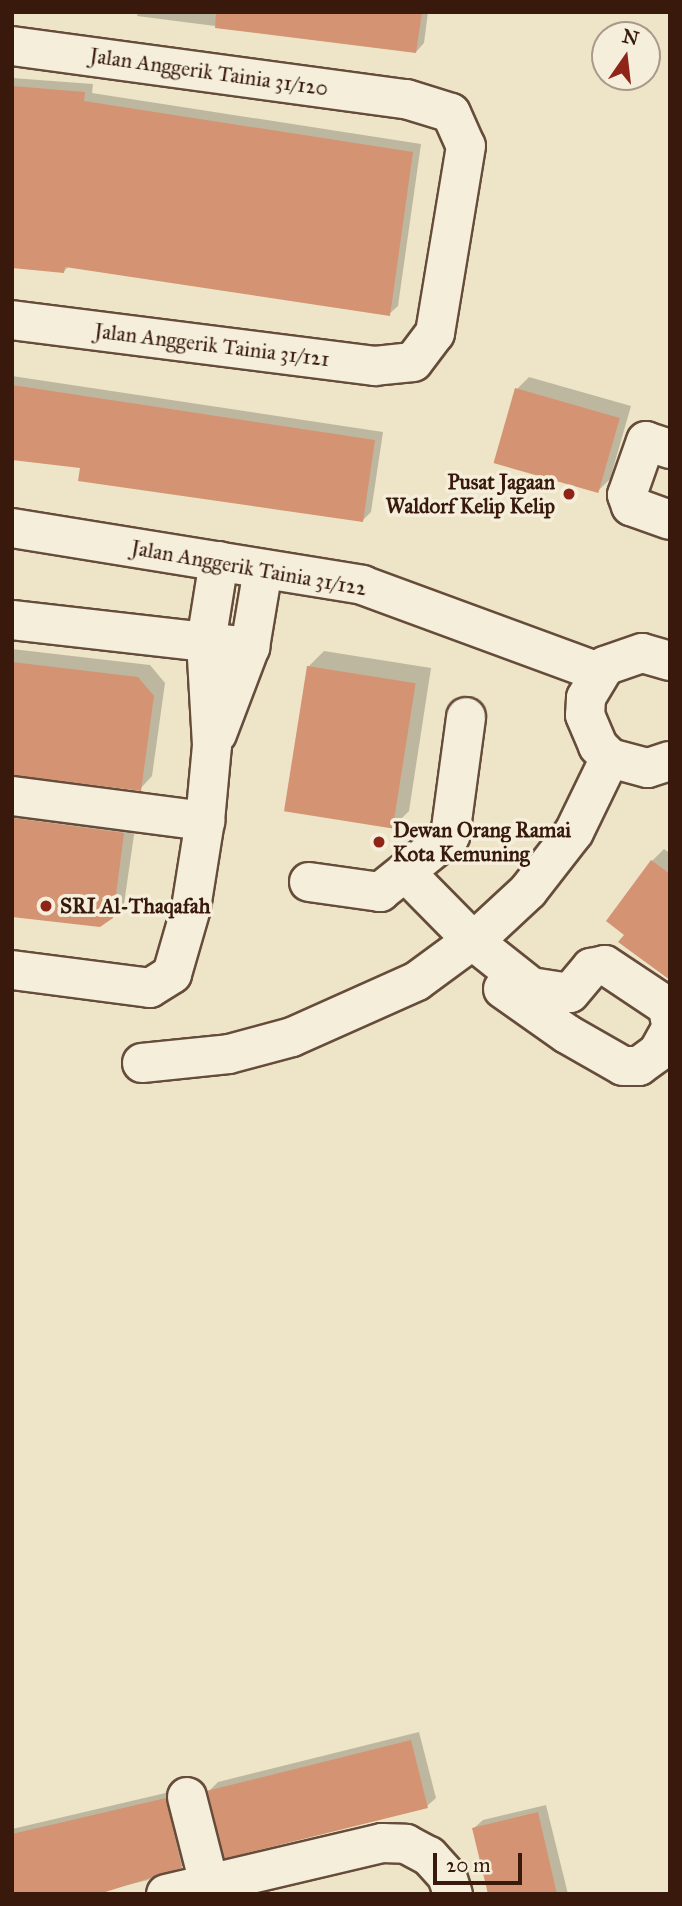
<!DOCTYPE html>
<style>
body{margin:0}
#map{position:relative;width:682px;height:1906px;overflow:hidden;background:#eee5c8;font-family:"IM FELL Great Primer",serif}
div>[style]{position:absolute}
.shadow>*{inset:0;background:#0003}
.building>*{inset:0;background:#d49372;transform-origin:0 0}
.roads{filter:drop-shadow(2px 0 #664c3a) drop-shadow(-2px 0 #664c3a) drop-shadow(0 2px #664c3a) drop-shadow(0 -2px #664c3a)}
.minor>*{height:38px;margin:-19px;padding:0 19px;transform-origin:19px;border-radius:19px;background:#f4eedb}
.dots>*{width:19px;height:19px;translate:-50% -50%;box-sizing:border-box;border:4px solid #f4eedb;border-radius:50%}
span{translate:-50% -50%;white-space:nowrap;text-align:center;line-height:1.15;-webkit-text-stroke:7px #f4eedb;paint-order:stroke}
.street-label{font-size:21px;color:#38190b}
.poi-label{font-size:21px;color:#38190b;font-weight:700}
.right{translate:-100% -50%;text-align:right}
.left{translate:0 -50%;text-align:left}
.frame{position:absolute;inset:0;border:14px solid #38190b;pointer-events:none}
.north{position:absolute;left:591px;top:21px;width:70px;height:70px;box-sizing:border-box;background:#f4eedb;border:2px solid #a99988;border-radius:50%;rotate:14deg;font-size:19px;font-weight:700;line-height:28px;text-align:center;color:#38190b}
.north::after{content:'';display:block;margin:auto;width:24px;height:32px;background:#8f2418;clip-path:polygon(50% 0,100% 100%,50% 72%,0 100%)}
.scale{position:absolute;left:433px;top:1853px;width:89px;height:32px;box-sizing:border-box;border:4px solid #38190b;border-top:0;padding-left:9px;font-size:21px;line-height:24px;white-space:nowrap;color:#38190b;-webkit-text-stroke:5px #f4eedb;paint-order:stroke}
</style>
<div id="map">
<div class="shadow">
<i style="clip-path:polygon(138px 12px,428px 12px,424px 43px,416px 52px,137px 16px)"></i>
<i style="clip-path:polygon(12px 78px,93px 84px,92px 93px,421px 144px,398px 306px,389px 314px,69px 266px,64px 271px,12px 266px)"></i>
<i style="clip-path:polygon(12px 376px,383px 432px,371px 512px,363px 520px,82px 466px,12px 458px)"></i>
<i style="clip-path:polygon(529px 377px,631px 406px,610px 479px,598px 491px,517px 389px)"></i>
<i style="clip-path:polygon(12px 649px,150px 665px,165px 683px,152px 776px,140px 789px,12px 773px)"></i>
<i style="clip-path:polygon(324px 651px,431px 668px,409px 811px,393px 827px,308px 667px)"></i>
<i style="clip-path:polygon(12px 799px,136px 821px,124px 904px,112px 917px,12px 915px)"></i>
<i style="clip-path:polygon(664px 849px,670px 853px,670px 974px,626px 934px,652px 861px)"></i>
<i style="clip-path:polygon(419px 1732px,436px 1798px,427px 1806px,209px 1791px,218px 1782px)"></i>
<i style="clip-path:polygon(174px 1791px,190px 1858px,182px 1866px,160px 1871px,148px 1880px,91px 1894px,12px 1894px,12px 1829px)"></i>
<i style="clip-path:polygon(546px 1805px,568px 1894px,490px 1894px,474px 1828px,483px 1820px)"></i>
</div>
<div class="building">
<i style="clip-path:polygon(216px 12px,422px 12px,416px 53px,215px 28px)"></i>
<i style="clip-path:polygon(12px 86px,85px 92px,84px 101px,413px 152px,390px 316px,65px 267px,64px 273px,12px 268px)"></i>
<i style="clip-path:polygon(12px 385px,375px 440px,363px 522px,78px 481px,80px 468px,12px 460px)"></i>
<i style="left:515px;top:388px;width:109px;height:78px;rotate:16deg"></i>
<i style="clip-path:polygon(12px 662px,138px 677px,154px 696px,141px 791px,12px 775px)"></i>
<i style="left:307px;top:666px;width:110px;height:147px;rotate:9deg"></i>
<i style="clip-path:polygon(12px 818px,124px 833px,113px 918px,100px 927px,12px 917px)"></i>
<i style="clip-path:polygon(651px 860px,670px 874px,670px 980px,618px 942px,624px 935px,606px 921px)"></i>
<i style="left:411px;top:1740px;width:70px;height:210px;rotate:76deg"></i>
<i style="clip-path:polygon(166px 1798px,182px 1868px,99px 1894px,12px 1894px,12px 1834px)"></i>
<i style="clip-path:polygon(538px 1812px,557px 1894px,488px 1894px,472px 1828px)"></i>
</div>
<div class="roads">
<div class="minor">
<i style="left:12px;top:46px;width:398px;rotate:7.7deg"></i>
<i style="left:406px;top:99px;width:47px;rotate:17.3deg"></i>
<i style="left:451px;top:113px;width:36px;rotate:66deg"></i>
<i style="left:466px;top:146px;width:190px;rotate:99.4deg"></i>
<i style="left:435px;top:333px;width:36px;rotate:127deg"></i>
<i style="left:413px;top:362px;width:38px;rotate:174deg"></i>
<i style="left:375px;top:366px;width:366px;rotate:-172.8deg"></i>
<i style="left:670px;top:449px;width:25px;rotate:-162deg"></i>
<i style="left:646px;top:441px;width:57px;rotate:109.4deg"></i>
<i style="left:627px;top:495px;width:12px;rotate:70deg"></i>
<i style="left:631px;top:506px;width:41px;rotate:19.7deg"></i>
<i style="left:12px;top:528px;width:355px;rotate:9.2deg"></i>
<i style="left:362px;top:585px;width:252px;rotate:20.2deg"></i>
<i style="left:12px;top:620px;width:240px;rotate:6.5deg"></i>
<i style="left:670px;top:661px;width:29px;rotate:-164deg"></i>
<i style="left:642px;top:653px;width:39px;rotate:161deg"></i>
<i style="left:605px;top:666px;width:37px;rotate:121deg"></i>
<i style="left:586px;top:698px;width:17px;rotate:93deg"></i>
<i style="left:585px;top:715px;width:34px;rotate:67deg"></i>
<i style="left:598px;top:746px;width:17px;rotate:45deg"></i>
<i style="left:610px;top:758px;width:39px;rotate:15deg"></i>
<i style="left:648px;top:768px;width:23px;rotate:-18deg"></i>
<i style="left:217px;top:734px;width:93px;rotate:-69.2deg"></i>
<i style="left:250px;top:647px;width:79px;rotate:-80.5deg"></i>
<i style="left:12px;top:796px;width:195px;rotate:7.4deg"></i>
<i style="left:407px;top:874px;width:93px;rotate:45.4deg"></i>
<i style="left:472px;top:940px;width:75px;rotate:38.5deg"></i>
<i style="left:531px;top:987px;width:39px;rotate:9deg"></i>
<i style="left:570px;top:993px;width:33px;rotate:-50deg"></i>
<i style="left:591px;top:968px;width:14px;rotate:-12deg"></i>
<i style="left:605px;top:965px;width:76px;rotate:33.7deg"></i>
<i style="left:668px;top:1007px;width:12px;rotate:81deg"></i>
<i style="left:309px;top:882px;width:72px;rotate:8deg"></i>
<i style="left:380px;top:892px;width:90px;rotate:-38.7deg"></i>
<i style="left:450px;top:836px;width:120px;rotate:-82.3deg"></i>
<i style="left:12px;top:970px;width:139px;rotate:7.4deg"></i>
<i style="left:150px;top:988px;width:26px;rotate:-32deg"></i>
<i style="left:172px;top:974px;width:69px;rotate:-73.9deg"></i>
<i style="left:191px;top:908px;width:88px;rotate:-80.9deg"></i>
<i style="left:205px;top:821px;width:76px;rotate:-84.7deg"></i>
<i style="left:212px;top:745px;width:103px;rotate:-93.3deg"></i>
<i style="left:206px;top:642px;width:82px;rotate:-80.9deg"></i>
<i style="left:503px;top:989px;width:78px;rotate:35.1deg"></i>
<i style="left:567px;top:1034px;width:64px;rotate:29.7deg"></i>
<i style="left:623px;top:1066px;width:16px"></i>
<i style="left:639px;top:1066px;width:24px;rotate:-36deg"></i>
<i style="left:658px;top:1052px;width:25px;rotate:-61deg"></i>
<i style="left:142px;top:1063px;width:87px;rotate:-5.9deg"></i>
<i style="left:229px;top:1054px;width:65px;rotate:-15.1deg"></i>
<i style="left:292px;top:1037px;width:137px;rotate:-24.1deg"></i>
<i style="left:417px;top:981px;width:84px;rotate:-36.3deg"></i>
<i style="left:485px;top:931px;width:59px;rotate:-42.9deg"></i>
<i style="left:528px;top:891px;width:75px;rotate:-52.1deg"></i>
<i style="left:574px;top:832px;width:82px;rotate:-64.1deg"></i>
<i style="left:187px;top:1797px;width:89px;rotate:75.7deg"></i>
<i style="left:166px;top:1894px;width:222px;rotate:-13.3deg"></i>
<i style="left:382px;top:1843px;width:24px;rotate:2deg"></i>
<i style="left:406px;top:1844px;width:26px;rotate:28deg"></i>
<i style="left:429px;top:1856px;width:27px;rotate:48deg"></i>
<i style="left:447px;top:1876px;width:19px;rotate:72deg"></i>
</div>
</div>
<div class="dots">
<i style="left:569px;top:494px;background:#8f2418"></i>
<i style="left:379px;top:842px;background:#8f2418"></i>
<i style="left:46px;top:906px;background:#8f2418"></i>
</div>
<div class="street-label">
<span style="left:209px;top:72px;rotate:8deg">Jalan Anggerik Tainia 31/120</span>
<span style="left:212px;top:345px;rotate:7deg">Jalan Anggerik Tainia 31/121</span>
<span style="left:249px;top:568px;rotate:10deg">Jalan Anggerik Tainia 31/122</span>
</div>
<div class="poi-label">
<span class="right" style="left:555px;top:494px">Pusat Jagaan<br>Waldorf Kelip Kelip</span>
<span class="left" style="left:393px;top:842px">Dewan Orang Ramai<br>Kota Kemuning</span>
<span class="left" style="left:60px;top:906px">SRI Al-Thaqafah</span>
</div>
<div class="frame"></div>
<div class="north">N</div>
<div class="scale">20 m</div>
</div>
